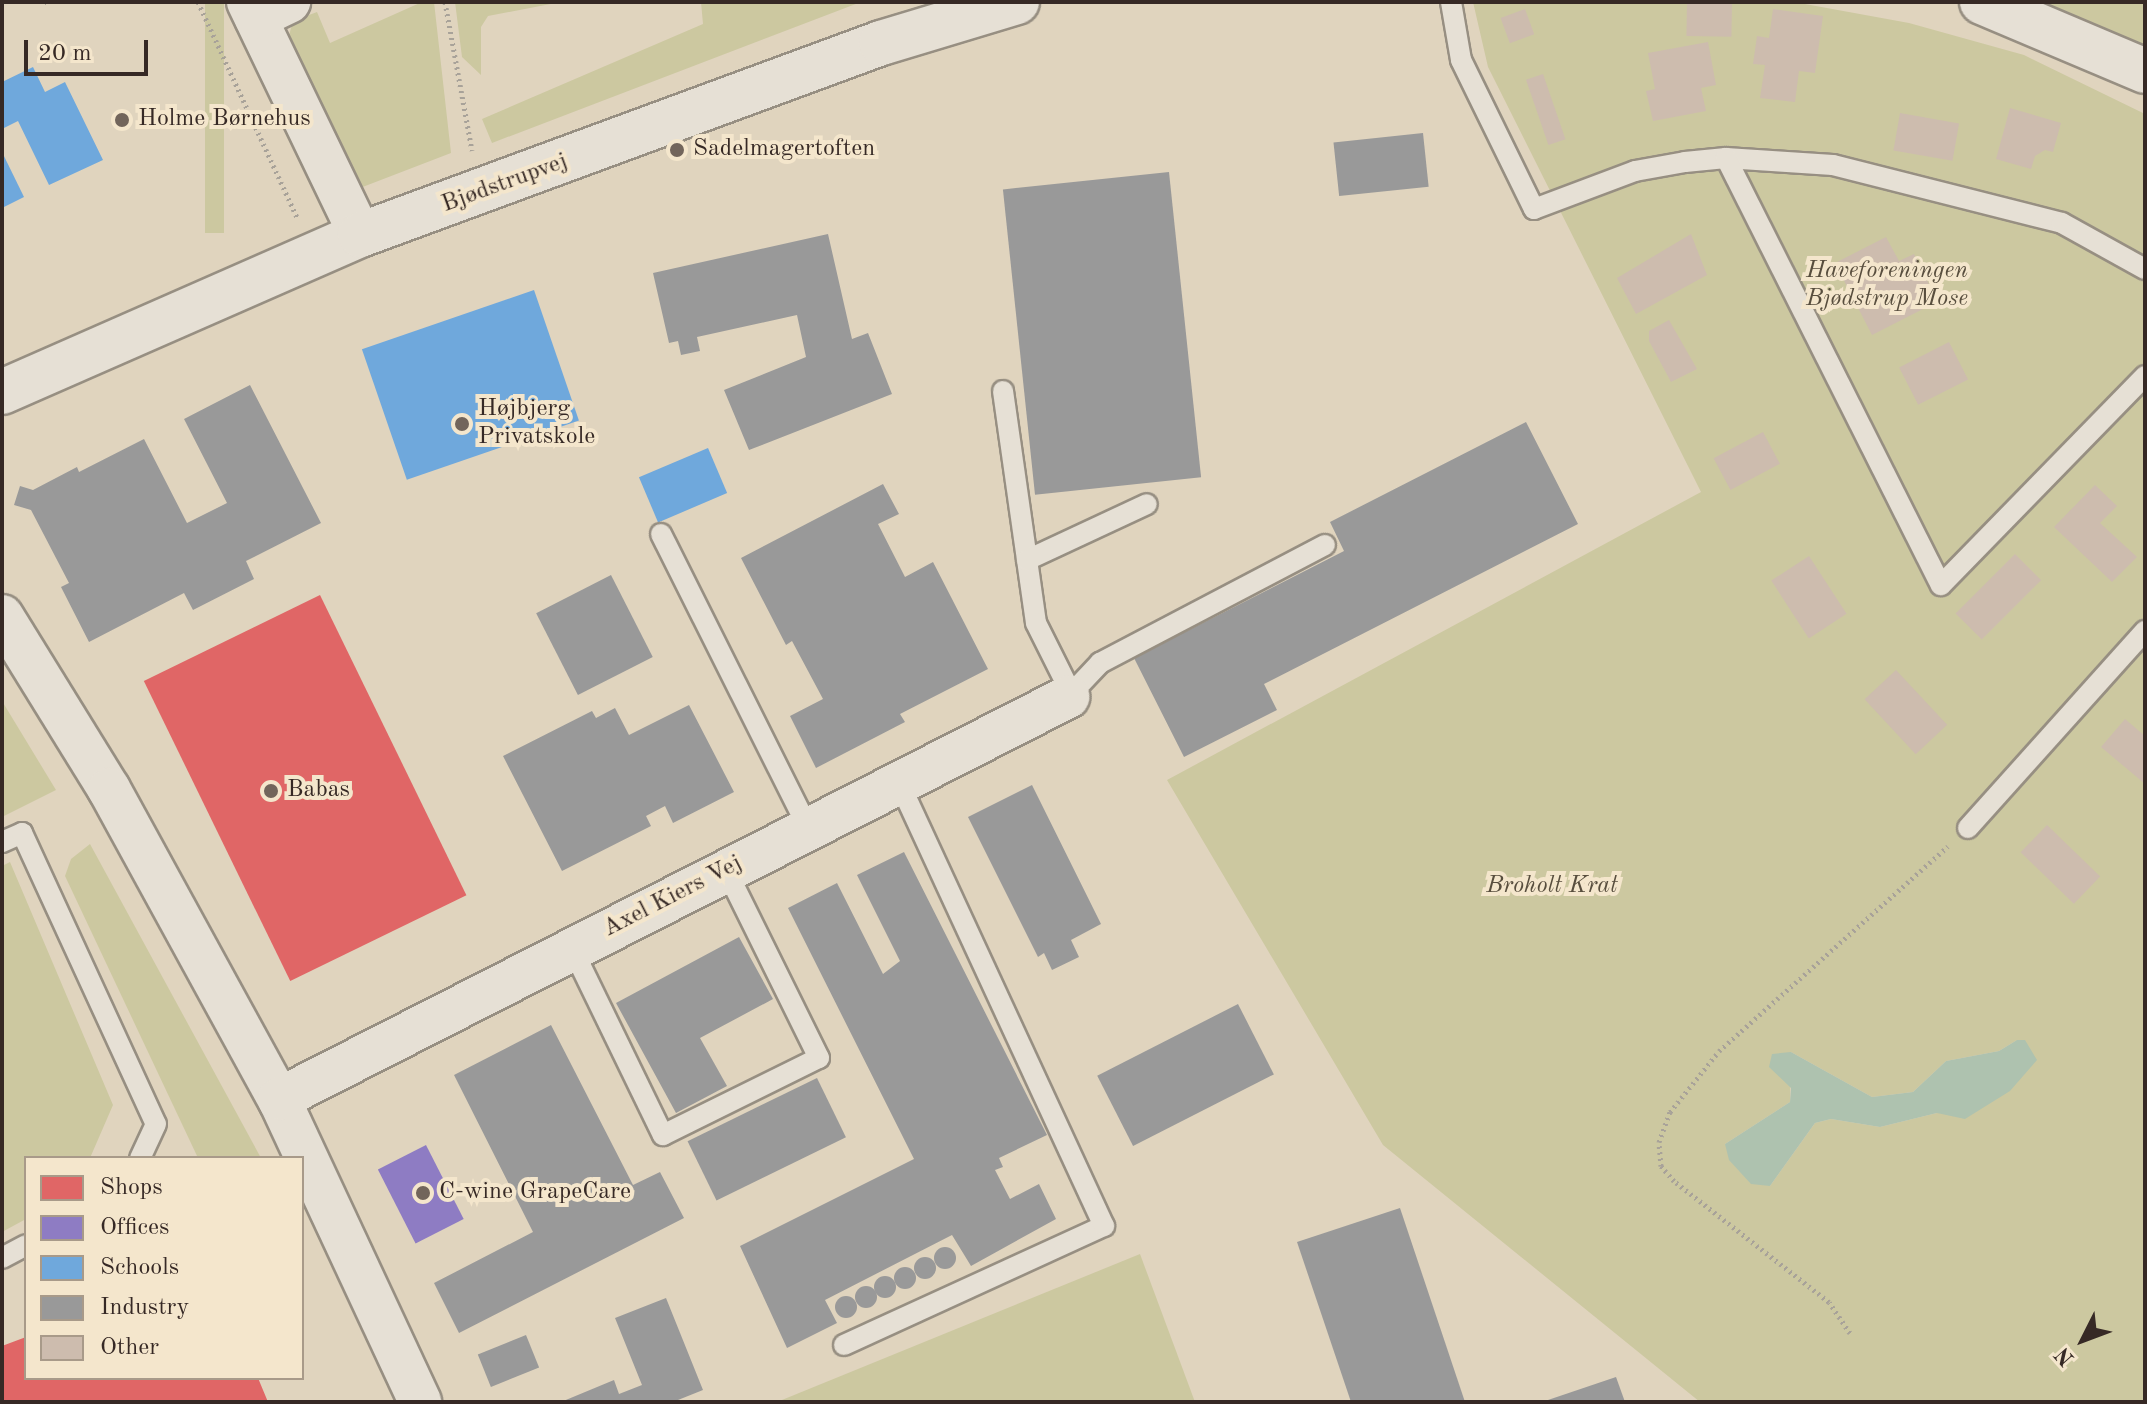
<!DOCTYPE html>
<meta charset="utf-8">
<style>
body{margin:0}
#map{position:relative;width:2147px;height:1404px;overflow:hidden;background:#e0d4be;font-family:"Old Standard TT",serif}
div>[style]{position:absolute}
.green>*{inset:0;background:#ccc8a0;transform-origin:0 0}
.water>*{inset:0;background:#aec2af}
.shops>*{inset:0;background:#e06666;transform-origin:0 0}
.offices>*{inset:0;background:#8e7cc3;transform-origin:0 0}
.schools>*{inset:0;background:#6fa8dc;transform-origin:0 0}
.industry>*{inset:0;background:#999;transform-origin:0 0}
.round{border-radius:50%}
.building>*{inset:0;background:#cdbcae;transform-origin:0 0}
.path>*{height:5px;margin-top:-2.5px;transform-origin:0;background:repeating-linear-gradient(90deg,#a8a299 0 2px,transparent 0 6px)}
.roads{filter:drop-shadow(2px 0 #978f82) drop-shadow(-2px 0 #978f82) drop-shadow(0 2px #978f82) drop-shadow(0 -2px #978f82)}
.lane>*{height:20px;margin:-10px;padding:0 10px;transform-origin:10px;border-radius:10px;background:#e6e0d5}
.street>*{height:42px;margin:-21px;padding:0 21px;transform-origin:21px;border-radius:21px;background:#e6e0d5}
.secondary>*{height:44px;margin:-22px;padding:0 22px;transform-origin:22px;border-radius:22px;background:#e6e0d5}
.dots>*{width:22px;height:22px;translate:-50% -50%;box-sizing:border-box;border:4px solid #f4e6cc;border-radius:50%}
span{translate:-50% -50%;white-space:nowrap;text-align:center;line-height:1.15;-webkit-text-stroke:8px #f4e6cc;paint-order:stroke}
.poi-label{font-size:24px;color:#362925}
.left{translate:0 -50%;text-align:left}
.street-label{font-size:24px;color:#362925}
.park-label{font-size:24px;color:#584e3e;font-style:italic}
.frame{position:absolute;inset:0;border:4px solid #362925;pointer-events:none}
.legend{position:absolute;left:24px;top:1156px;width:280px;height:224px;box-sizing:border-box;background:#f4e6cc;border:2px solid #a89a89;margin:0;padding:10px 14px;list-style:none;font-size:24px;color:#362925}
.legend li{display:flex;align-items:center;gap:16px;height:40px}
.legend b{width:40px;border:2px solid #a89a89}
.north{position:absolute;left:2043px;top:1300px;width:80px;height:80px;-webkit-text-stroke:6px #f4e6cc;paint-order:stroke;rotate:228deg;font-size:22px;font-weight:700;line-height:32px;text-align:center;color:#362925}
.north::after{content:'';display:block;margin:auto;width:28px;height:36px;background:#362925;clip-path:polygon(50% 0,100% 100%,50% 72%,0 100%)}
.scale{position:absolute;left:24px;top:40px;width:124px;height:36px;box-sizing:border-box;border:4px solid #362925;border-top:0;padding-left:10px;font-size:24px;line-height:28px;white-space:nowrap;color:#362925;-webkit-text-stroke:6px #f4e6cc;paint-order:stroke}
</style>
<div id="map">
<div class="green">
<i style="left:205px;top:2px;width:19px;height:231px"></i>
<i style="clip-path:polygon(422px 2px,434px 2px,451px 153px,360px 188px,288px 39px,293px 21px,317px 12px,330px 43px)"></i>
<i style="clip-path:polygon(455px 2px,561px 2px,488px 16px,481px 27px,481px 75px,462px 57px)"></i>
<i style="clip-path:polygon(701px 2px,861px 2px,492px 143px,482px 119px,703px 24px)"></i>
<i style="clip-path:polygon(evenodd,1473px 2px,1794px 2px,1909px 23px,2024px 55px,2145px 114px,2145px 1402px,1700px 1402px,1383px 1145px,1167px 780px,1701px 492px,1488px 67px,1473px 2px,2017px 1040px,1937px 1113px,1880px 1127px,1831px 1119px,1815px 1123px,1770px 1186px,1725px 1144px,1790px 1102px,1791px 1052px,1872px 1097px,1913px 1092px,1946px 1061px,1999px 1051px,2017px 1040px)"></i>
<i style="clip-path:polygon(2037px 2px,2145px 2px,2145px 51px)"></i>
<i style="clip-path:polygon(2px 701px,56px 790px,2px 817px)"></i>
<i style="clip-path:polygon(90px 844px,261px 1158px,198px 1158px,65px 876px,71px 859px)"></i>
<i style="clip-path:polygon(10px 862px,113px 1105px,90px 1158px,26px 1158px,26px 1219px,2px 1232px,2px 866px)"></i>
<i style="clip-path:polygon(1140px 1254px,1195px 1402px,777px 1402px)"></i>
</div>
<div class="water">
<i style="clip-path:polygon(2017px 1040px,2025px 1040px,2037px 1060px,2010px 1091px,1965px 1119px,1937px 1113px,1880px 1127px,1831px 1119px,1815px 1123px,1770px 1186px,1751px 1184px,1729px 1160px,1725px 1144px,1790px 1102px,1791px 1088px,1769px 1067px,1772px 1054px,1791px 1052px,1872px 1097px,1913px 1092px,1946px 1061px,1999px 1051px)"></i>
</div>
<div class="shops">
<i style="left:320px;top:595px;width:334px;height:196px;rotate:64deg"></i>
<i style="clip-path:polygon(26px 1337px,26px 1378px,258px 1378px,268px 1402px,2px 1402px,2px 1346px)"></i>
</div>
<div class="offices">
<i style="left:426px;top:1145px;width:83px;height:54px;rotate:63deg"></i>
</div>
<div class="schools">
<i style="clip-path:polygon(33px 67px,45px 92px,65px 82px,103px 160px,49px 185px,18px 121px,2px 129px,2px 82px)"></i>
<i style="clip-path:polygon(2px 152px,24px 197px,2px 208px)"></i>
<i style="left:534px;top:290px;width:138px;height:182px;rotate:71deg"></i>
<i style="left:708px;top:448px;width:49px;height:75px;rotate:67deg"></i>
</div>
<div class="industry">
<i style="left:1423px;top:133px;width:54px;height:90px;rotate:84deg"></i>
<i style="left:1169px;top:172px;width:307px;height:167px;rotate:84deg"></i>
<i style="clip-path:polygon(828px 234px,852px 339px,868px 333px,892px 394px,749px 450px,724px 390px,806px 357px,797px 315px,697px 337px,700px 351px,681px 355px,678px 341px,669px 343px,653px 273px)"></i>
<i style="clip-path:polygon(250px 385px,321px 523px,246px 561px,254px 579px,193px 610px,184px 593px,89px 642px,61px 587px,69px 583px,31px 510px,14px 505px,20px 486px,33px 490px,77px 467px,79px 472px,144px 439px,187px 523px,227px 503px,184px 419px)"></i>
<i style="clip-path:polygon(1526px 422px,1578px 524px,1264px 684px,1277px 710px,1184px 757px,1134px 658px,1344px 551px,1330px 522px)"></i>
<i style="clip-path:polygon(883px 484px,899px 514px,878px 524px,905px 577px,933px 562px,988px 669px,900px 714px,905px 722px,816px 768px,790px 716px,823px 699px,792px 641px,786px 645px,741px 558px)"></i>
<i style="left:611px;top:575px;width:92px;height:84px;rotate:63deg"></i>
<i style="clip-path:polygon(689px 705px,734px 792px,673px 823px,665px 806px,646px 816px,651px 826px,562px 871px,503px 756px,592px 711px,596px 718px,615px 708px,629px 735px)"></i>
<i style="clip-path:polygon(1032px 785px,1101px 924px,1071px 940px,1079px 957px,1052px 970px,1044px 953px,1038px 957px,968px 817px)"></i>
<i style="clip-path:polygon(904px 852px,1047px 1135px,999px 1158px,1003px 1167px,995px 1170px,1010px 1199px,1039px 1184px,1056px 1219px,971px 1266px,952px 1235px,825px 1300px,837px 1323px,787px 1348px,740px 1246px,914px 1159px,788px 908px,837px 883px,883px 974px,900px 961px,857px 875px)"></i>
<i style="clip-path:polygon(739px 937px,773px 999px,700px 1038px,727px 1086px,676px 1113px,616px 1003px)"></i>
<i style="left:1238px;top:1004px;width:79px;height:158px;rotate:63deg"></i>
<i style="clip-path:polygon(551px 1025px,633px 1185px,660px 1172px,684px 1218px,459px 1333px,434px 1283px,533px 1232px,454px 1075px)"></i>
<i style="left:817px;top:1078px;width:66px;height:144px;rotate:64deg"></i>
<i style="clip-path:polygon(1400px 1208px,1465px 1402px,1351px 1402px,1297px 1242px)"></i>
<i class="round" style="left:934px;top:1247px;width:22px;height:22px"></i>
<i class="round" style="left:914px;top:1257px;width:22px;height:22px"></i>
<i class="round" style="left:894px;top:1267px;width:22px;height:22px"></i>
<i class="round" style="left:874px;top:1276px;width:22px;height:22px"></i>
<i class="round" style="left:855px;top:1286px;width:22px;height:22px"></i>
<i class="round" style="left:835px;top:1296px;width:22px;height:22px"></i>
<i style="clip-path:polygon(666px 1298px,703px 1390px,673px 1402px,561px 1402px,614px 1380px,619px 1394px,642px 1385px,615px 1318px)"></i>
<i style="left:526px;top:1335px;width:35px;height:52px;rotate:68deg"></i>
<i style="clip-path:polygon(1616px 1377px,1625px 1402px,1545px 1402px,1545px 1401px)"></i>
</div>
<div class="building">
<i style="left:1687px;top:2px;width:45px;height:34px;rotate:1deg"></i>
<i style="left:1525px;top:9px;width:27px;height:26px;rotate:70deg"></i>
<i style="clip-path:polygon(1773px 9px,1823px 16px,1815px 73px,1799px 71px,1795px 102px,1760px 98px,1765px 65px,1753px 64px,1757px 36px,1769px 38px)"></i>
<i style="clip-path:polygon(1708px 42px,1716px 85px,1701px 88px,1706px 111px,1653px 121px,1646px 91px,1655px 89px,1648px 53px)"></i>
<i style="left:1543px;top:74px;width:69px;height:18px;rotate:71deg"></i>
<i style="clip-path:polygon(2010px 108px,2061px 123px,2053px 152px,2045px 150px,2035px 156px,2031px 169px,1996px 159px)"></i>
<i style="left:1900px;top:113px;width:60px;height:38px;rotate:10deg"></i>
<i style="clip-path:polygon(1691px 234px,1707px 275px,1636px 314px,1617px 278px)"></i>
<i style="clip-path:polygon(1886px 237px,1899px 261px,1914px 254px,1934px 294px,1920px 301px,1923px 309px,1872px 335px,1835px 263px)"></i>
<i style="clip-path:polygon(1669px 320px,1697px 369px,1671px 382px,1649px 341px,1649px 331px)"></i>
<i style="left:1949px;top:342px;width:42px;height:56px;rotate:63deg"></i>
<i style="left:1763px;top:432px;width:36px;height:56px;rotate:62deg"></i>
<i style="clip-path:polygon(2095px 485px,2117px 506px,2100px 523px,2137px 557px,2112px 582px,2054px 527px)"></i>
<i style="left:2015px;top:554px;width:37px;height:84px;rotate:45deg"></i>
<i style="left:1809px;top:556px;width:69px;height:45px;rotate:57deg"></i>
<i style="left:1896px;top:670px;width:75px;height:43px;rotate:47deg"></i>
<i style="clip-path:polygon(2125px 719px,2145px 736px,2145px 784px,2101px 747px)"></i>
<i style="left:2047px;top:825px;width:74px;height:38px;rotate:44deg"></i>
</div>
<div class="path">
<i style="left:45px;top:2px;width:1px"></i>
<i style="left:198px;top:2px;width:237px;rotate:65.3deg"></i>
<i style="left:445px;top:2px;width:151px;rotate:79.7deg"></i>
<i style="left:1850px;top:1333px;width:37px;rotate:-124deg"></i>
<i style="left:1829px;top:1302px;width:197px;rotate:-142deg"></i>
<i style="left:1674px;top:1181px;width:20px;rotate:-131deg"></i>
<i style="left:1661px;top:1166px;width:24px;rotate:-95deg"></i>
<i style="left:1659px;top:1142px;width:32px;rotate:-70deg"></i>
<i style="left:1670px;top:1112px;width:78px;rotate:-51.2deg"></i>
<i style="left:1719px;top:1051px;width:307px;rotate:-41.8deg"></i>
</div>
<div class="roads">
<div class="lane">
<i style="left:1451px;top:2px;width:59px;rotate:80.2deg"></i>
<i style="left:1461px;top:60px;width:166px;rotate:63.9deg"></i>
<i style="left:1534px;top:209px;width:108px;rotate:-20.6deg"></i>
<i style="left:1635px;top:171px;width:51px;rotate:-10.2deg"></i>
<i style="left:1685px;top:162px;width:41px;rotate:-5.6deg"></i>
<i style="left:1726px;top:158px;width:107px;rotate:3.7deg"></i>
<i style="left:1833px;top:165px;width:236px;rotate:14.2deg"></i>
<i style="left:2062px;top:223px;width:95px;rotate:29deg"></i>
<i style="left:1726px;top:158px;width:478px;rotate:63.3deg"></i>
<i style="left:1941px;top:585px;width:292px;rotate:-45.7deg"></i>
<i style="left:1003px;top:391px;width:234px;rotate:81.9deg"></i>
<i style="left:1036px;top:623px;width:78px;rotate:63.4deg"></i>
<i style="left:661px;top:534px;width:329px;rotate:63.4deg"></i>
<i style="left:1027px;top:560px;width:132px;rotate:-25deg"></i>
<i style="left:1068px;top:697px;width:47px;rotate:-46.7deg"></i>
<i style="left:1100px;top:663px;width:254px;rotate:-27.7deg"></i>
<i style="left:1968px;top:828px;width:265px;rotate:-48.1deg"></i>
<i style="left:2px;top:842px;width:22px;rotate:-24deg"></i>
<i style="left:22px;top:833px;width:320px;rotate:65.3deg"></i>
<i style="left:156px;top:1124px;width:38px;rotate:115deg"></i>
<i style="left:572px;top:948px;width:208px;rotate:64.1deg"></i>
<i style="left:663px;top:1135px;width:174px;rotate:-26.3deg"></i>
<i style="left:819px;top:1058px;width:210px;rotate:-116.3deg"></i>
<i style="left:2px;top:1258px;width:27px;rotate:-28deg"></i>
<i style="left:844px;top:1345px;width:286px;rotate:-24.6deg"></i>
<i style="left:1104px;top:1226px;width:489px;rotate:-114.8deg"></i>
</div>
<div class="street">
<i style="left:248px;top:2px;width:259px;rotate:64.3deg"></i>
<i style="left:256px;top:18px;width:37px;rotate:-26deg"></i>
<i style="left:2px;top:616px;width:203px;rotate:58.3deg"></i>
<i style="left:109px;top:789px;width:354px;rotate:61.3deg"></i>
<i style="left:279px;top:1099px;width:334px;rotate:65deg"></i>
<i style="left:279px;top:1099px;width:886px;rotate:-27deg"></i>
</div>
<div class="secondary">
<i style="left:1982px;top:2px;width:177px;rotate:22.9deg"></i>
<i style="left:2px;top:392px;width:391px;rotate:-23.7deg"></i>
<i style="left:360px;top:235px;width:555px;rotate:-20.23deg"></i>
<i style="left:881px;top:43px;width:142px;rotate:-16.8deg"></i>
</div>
</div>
<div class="dots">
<i style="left:122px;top:120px;background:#72655b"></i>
<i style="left:677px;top:150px;background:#72655b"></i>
<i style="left:462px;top:424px;background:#72655b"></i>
<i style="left:271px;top:791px;background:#72655b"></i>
<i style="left:423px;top:1193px;background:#72655b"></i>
</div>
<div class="poi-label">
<span class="left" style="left:138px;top:120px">Holme Børnehus</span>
<span class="left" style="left:693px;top:150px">Sadelmagertoften</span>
<span class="left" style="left:478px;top:424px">Højbjerg<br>Privatskole</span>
<span class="left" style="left:287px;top:791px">Babas</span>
<span class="left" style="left:439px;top:1193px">C-wine GrapeCare</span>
</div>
<div class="street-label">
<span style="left:505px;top:184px;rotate:-20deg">Bjødstrupvej</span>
<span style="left:673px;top:897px;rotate:-27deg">Axel Kiers Vej</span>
</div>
<div class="park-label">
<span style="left:1887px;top:286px">Haveforeningen<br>Bjødstrup Mose</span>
<span style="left:1552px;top:887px">Broholt Krat</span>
</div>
<div class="frame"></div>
<ul class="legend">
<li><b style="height:22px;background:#e06666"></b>Shops</li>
<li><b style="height:22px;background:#8e7cc3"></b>Offices</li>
<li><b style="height:22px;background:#6fa8dc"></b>Schools</li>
<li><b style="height:22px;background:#999"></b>Industry</li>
<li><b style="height:22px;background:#cdbcae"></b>Other</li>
</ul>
<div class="north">N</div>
<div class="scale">20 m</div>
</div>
